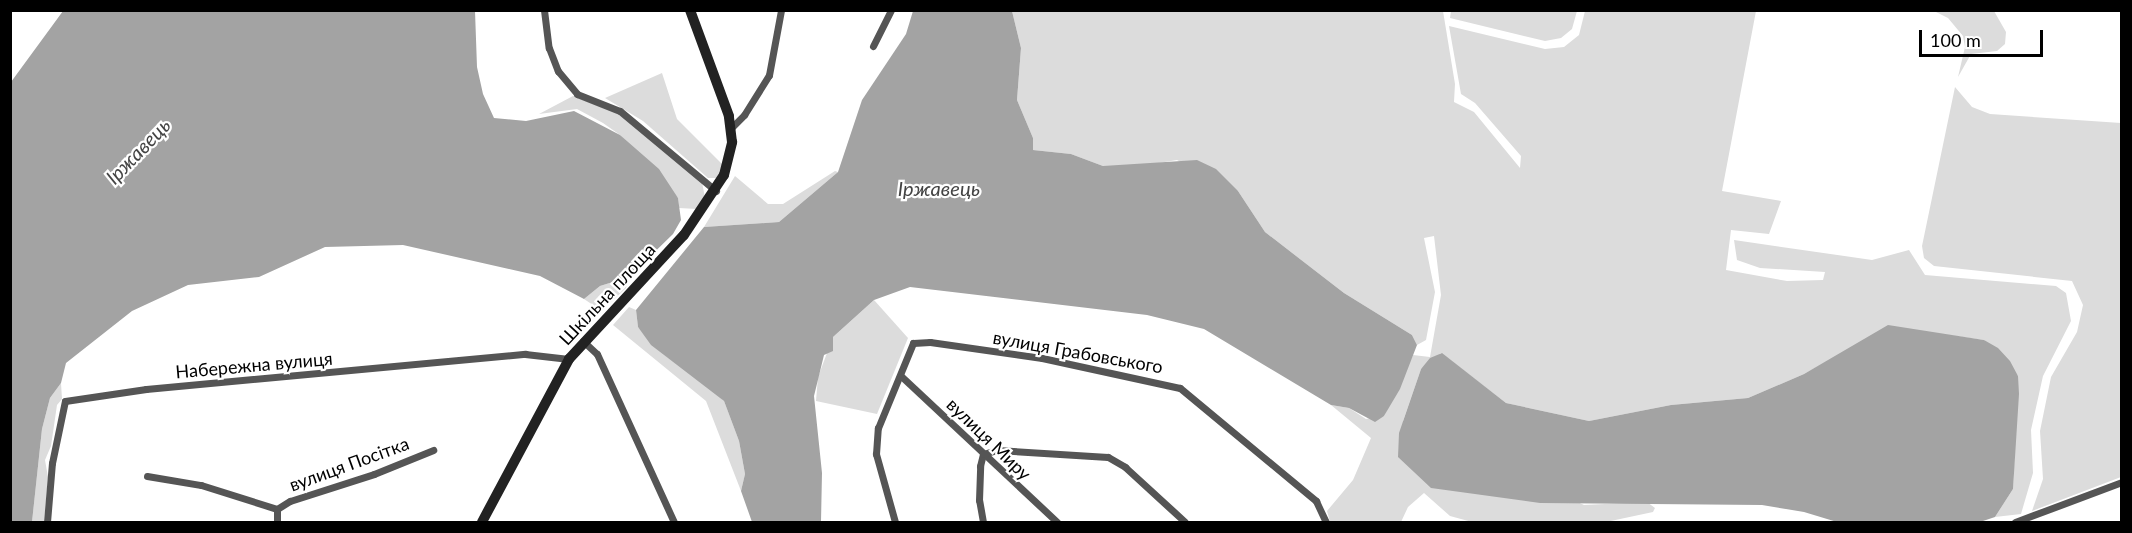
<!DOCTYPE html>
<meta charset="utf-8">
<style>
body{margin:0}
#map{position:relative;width:2132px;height:533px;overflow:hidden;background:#fff;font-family:Lato,sans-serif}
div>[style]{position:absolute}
.green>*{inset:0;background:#dcdcdc}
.water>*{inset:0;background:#a3a3a3}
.street>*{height:7px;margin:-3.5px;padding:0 3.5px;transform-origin:3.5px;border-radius:3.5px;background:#555}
.secondary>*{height:10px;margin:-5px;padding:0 5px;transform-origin:5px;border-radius:5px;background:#222}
span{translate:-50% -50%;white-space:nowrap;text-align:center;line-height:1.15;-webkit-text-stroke:4.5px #fff;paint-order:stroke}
.street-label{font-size:18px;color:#000}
.water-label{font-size:20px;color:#444;font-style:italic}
.frame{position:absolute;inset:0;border:12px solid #000;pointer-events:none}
.scale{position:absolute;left:1919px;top:30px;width:124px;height:27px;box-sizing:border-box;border:3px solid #000;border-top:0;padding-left:8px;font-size:18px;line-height:21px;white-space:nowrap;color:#000;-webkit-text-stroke:4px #fff;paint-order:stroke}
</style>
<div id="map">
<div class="green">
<i style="clip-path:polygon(1012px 11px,1443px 11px,1455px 84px,1454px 102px,1474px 112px,1520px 168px,1521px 156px,1475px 103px,1461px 94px,1449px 26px,1545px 49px,1564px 47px,1579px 35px,1585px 11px,1756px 11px,1722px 191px,1781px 201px,1769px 234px,1731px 230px,1726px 270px,1787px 281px,1823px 280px,1825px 272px,1760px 268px,1737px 260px,1734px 240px,1872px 260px,1909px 250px,1925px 275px,2056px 286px,2066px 293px,2071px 321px,2043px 376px,2031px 430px,2033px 473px,2021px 514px,1995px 517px,2013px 489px,2018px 376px,1984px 340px,1919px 331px,1851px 348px,1804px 374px,1748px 398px,1671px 405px,1589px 421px,1506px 403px,1441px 353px,1421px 369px,1403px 421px,1584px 505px,1647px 502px,1655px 508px,1653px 512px,1606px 522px,1472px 522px,1450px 516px,1424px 493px,1408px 507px,1401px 522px,1330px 522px,1327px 511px,1353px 480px,1371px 438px,1331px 405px,1349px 408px,1366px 419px,1384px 416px,1413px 355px,1430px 357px,1441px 295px,1434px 236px,1424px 238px,1435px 292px,1426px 340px,1417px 345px,1412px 335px,1344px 293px,1265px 232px,1238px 191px,1177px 160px,1134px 167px,1103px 166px,1071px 154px,1033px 150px,1033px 138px,1017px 100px,1021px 48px)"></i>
<i style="clip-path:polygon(1451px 11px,1451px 10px,1577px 11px,1572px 29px,1561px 38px,1545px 41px,1450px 18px)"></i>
<i style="clip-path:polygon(1934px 11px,1994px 11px,2006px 32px,2005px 44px,1997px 51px,1971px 54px,1958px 77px,1965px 47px,1963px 36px,1948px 18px)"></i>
<i style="clip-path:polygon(662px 73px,677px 119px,723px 165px,719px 178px,708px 178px,643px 121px,605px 98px)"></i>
<i style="clip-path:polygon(1955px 87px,1972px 107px,1990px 114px,2121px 123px,2121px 477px,2032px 511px,2043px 479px,2040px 431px,2051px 377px,2077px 332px,2083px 305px,2072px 281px,1934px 266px,1924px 258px,1922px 246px)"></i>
<i style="clip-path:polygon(573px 96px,622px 115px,702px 182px,705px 198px,697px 209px,679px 208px,678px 198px,620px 135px,603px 123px,577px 109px,539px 114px)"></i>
<i style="clip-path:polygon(835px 171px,838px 172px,779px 222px,704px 227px,735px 176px,768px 204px,783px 204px)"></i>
<i style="clip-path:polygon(629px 277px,626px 288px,602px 311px,584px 299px,600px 286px)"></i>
<i style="clip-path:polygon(874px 300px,908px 338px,877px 414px,816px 401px,818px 377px,833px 337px)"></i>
<i style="clip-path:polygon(629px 307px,636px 310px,638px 327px,667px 357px,704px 382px,724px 401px,739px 441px,745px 474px,741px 491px,706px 401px,613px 325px)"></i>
<i style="clip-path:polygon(61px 383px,62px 399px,57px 405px,51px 446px,45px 460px,48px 477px,44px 522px,32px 522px,42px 429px,50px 398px)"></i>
</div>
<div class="water">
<i style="clip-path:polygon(63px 11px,475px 11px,477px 67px,483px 94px,494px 118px,526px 121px,574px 111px,620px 135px,659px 169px,678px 198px,681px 220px,673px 234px,629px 277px,600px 286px,584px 299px,540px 276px,403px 245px,325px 247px,259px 277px,188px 285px,132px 311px,66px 363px,61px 383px,50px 398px,42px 429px,32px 522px,11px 522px,11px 82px)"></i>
<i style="clip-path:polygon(1012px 11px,1021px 48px,1017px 100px,1033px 138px,1033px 150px,1071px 154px,1103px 166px,1197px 160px,1216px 169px,1238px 191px,1265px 232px,1344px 293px,1412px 335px,1417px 345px,1400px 389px,1384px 416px,1375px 422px,1349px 408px,1331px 405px,1204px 329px,1147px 315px,910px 287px,874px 300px,833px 337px,833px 351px,824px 355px,814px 396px,822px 473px,821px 522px,752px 522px,741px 491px,745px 474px,739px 441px,724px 401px,651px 345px,638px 327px,636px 310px,704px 227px,779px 222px,838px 172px,862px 100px,906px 34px,913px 11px)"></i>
<i style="clip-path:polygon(1888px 325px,1984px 340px,1998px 348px,2010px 361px,2018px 376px,2019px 394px,2013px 489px,1995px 517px,1980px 522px,1837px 522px,1804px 512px,1762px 505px,1540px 503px,1431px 488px,1398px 457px,1399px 433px,1421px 369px,1430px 358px,1442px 353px,1506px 403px,1589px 421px,1671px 405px,1748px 398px,1804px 374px)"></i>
</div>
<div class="street">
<i style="left:544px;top:10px;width:38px;rotate:83deg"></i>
<i style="left:549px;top:48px;width:25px;rotate:69deg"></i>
<i style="left:558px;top:71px;width:30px;rotate:50deg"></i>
<i style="left:577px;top:94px;width:46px;rotate:21.6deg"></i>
<i style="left:620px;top:111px;width:125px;rotate:39.8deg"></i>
<i style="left:873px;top:46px;width:40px;rotate:-63.4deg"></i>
<i style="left:730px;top:129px;width:20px;rotate:-45deg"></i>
<i style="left:744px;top:115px;width:47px;rotate:-58deg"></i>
<i style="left:769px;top:75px;width:66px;rotate:-79.5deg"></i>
<i style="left:583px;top:341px;width:19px;rotate:43deg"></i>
<i style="left:597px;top:354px;width:185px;rotate:65.4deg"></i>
<i style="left:901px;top:376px;width:214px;rotate:43.1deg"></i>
<i style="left:147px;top:476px;width:55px;rotate:9.5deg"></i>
<i style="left:201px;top:485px;width:80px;rotate:17.5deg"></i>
<i style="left:277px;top:509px;width:15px;rotate:-32deg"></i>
<i style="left:290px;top:501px;width:88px;rotate:-17.8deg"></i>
<i style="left:374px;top:474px;width:64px;rotate:-22.1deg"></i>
<i style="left:277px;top:509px;width:13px;rotate:90deg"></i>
<i style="left:47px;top:522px;width:59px;rotate:-85.2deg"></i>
<i style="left:52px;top:463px;width:63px;rotate:-78.2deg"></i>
<i style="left:65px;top:401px;width:82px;rotate:-8.4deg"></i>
<i style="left:146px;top:389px;width:381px;rotate:-5.3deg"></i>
<i style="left:525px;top:354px;width:44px;rotate:6.5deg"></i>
<i style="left:895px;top:522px;width:71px;rotate:-105.6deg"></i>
<i style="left:876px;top:454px;width:26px;rotate:-86deg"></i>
<i style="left:878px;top:428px;width:92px;rotate:-67.6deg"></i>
<i style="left:913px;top:343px;width:17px;rotate:-3deg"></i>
<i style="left:930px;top:342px;width:113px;rotate:8.1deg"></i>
<i style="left:1042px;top:358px;width:141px;rotate:12.3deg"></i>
<i style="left:1180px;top:388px;width:177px;rotate:39.7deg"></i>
<i style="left:1316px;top:501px;width:23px;rotate:65deg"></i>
<i style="left:983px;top:522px;width:22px;rotate:-100deg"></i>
<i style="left:979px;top:500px;width:34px;rotate:-88deg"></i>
<i style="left:980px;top:466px;width:12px;rotate:-76deg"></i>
<i style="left:983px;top:454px;width:15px;rotate:-16deg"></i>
<i style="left:997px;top:450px;width:111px;rotate:3.6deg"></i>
<i style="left:1108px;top:457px;width:20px;rotate:30deg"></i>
<i style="left:1125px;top:467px;width:81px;rotate:42.5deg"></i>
<i style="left:2015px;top:522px;width:114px;rotate:-20.5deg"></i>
</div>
<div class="secondary">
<i style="left:482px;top:522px;width:185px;rotate:-61.9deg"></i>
<i style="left:569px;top:359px;width:169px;rotate:-47.2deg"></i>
<i style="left:684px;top:235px;width:72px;rotate:-56.3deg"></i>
<i style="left:724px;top:175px;width:34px;rotate:-76deg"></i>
<i style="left:732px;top:142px;width:26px;rotate:-97deg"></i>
<i style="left:729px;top:116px;width:113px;rotate:-110.2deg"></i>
</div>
<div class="street-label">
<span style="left:607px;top:294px;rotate:-47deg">Шкільна площа</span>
<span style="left:1078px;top:352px;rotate:10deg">вулиця Грабовського</span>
<span style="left:254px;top:365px;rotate:-5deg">Набережна вулиця</span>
<span style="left:989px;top:439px;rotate:44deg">вулиця Миру</span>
<span style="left:349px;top:464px;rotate:-20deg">вулиця Посітка</span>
</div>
<div class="water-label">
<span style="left:138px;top:151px;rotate:-46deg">Іржавець</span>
<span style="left:939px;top:188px">Іржавець</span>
</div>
<div class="frame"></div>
<div class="scale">100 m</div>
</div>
